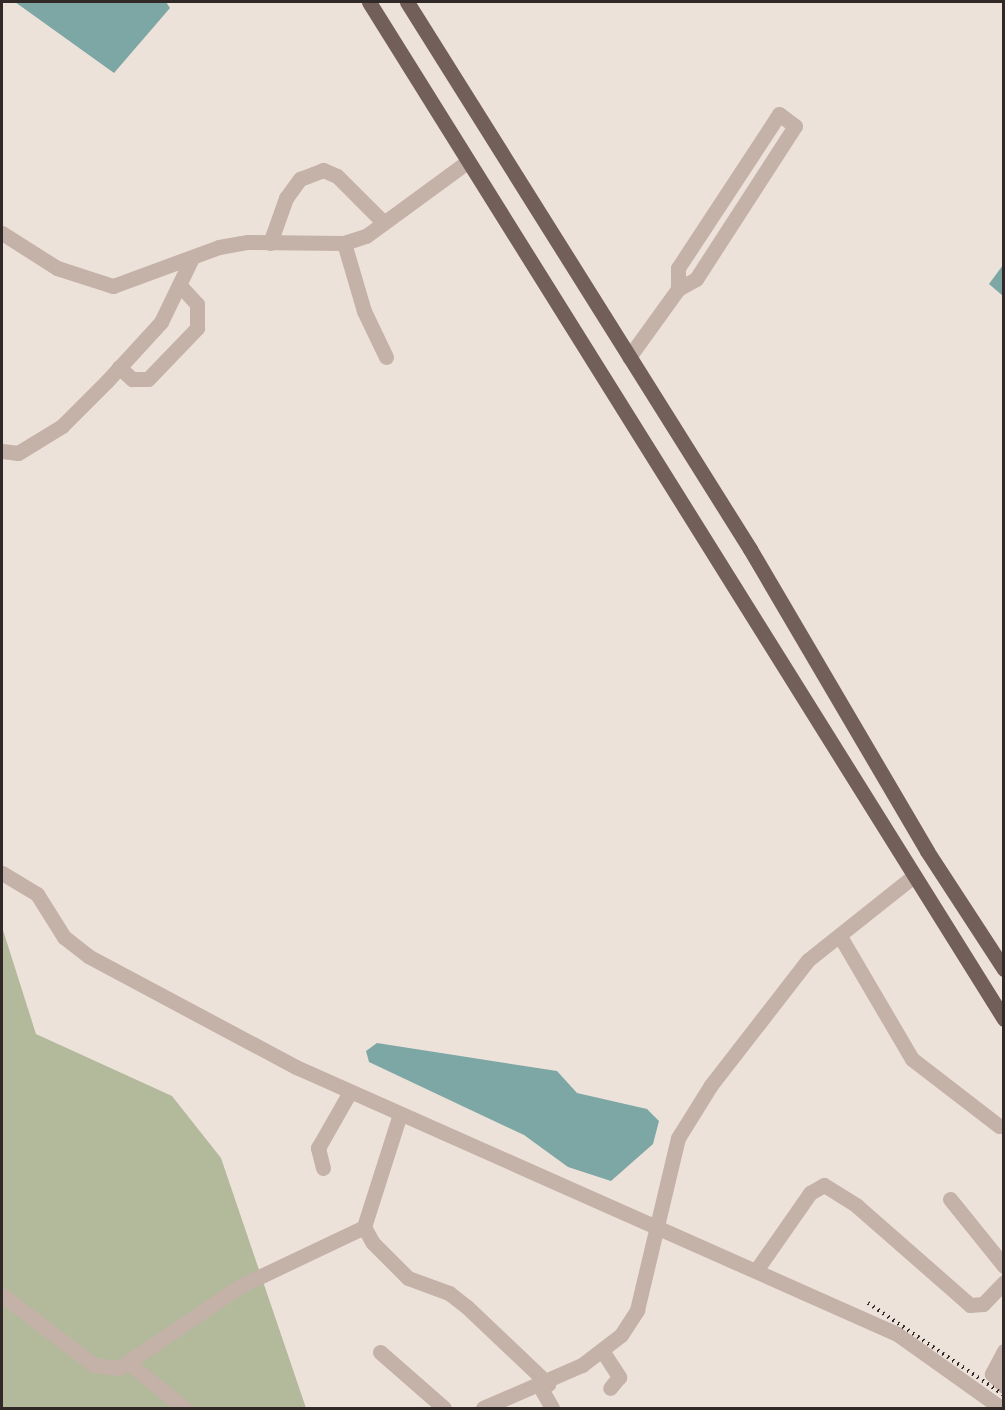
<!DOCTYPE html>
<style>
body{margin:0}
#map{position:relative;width:1005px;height:1410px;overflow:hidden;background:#ede2da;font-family:"PT Sans Narrow",sans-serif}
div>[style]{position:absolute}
.green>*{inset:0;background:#b3ba9c}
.water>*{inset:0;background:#7ca7a4}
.minor>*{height:15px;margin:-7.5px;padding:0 7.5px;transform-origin:7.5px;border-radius:7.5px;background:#c4b1a7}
.major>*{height:15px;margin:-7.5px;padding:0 7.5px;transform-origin:7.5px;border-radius:7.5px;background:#725f59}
.rail>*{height:4px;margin-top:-2px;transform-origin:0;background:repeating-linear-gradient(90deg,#312927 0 1.5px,transparent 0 6px)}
span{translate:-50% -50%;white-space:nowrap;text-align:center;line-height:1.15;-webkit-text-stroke:5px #f6ede5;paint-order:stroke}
.frame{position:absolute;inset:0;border:3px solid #312927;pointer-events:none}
</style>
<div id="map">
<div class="green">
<i style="clip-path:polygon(2px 927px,36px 1034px,172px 1096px,221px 1158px,306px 1408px,2px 1408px)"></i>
</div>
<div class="water">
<i style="clip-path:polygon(15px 2px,166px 2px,170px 8px,114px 73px)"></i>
<i style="clip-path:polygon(1003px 265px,1003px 296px,989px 284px)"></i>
<i style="clip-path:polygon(377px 1043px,557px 1071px,577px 1093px,647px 1109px,659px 1121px,653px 1144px,611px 1181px,568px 1167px,524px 1135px,369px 1062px,366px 1051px)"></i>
</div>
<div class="minor">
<i style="left:2px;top:233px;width:65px;rotate:32.5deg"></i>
<i style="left:57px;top:268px;width:59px;rotate:17.8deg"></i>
<i style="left:113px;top:286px;width:113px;rotate:-20.2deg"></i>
<i style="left:219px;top:247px;width:29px;rotate:-10deg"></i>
<i style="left:248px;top:242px;width:96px;rotate:0.6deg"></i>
<i style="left:344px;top:243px;width:23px;rotate:-18deg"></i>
<i style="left:366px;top:236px;width:125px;rotate:-36.2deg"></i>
<i style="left:270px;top:243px;width:48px;rotate:-70.4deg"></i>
<i style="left:286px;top:198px;width:24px;rotate:-54deg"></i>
<i style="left:300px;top:179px;width:25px;rotate:-21deg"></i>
<i style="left:323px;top:170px;width:15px;rotate:23deg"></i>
<i style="left:337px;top:176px;width:66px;rotate:45deg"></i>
<i style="left:344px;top:243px;width:71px;rotate:73.6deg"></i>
<i style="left:364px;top:311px;width:51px;rotate:64.4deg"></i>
<i style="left:629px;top:357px;width:84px;rotate:-54.2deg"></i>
<i style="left:678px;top:289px;width:21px;rotate:-90deg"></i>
<i style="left:678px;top:268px;width:184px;rotate:-56.7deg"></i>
<i style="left:779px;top:114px;width:20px;rotate:37deg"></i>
<i style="left:795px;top:126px;width:182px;rotate:122.9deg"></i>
<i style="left:696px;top:279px;width:21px;rotate:151deg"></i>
<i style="left:119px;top:367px;width:18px;rotate:43deg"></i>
<i style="left:132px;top:379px;width:16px"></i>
<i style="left:148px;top:379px;width:71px;rotate:-46.1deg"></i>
<i style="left:197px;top:328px;width:24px;rotate:-90deg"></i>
<i style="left:197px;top:304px;width:26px;rotate:-133deg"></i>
<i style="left:2px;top:451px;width:16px;rotate:7deg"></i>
<i style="left:18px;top:453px;width:52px;rotate:-31.5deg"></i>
<i style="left:62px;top:426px;width:64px;rotate:-45deg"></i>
<i style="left:107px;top:381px;width:80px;rotate:-47.5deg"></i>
<i style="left:161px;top:322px;width:71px;rotate:-64.2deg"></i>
<i style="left:2px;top:873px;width:41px;rotate:31deg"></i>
<i style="left:37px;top:894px;width:51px;rotate:57.9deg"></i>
<i style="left:64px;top:937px;width:31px;rotate:38deg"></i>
<i style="left:88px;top:956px;width:236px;rotate:28.1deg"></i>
<i style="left:296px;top:1067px;width:658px;rotate:23.95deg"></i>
<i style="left:897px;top:1334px;width:128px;rotate:35.4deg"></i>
<i style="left:841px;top:938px;width:140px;rotate:59.6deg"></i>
<i style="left:912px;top:1059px;width:110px;rotate:37.6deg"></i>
<i style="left:400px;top:1114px;width:119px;rotate:107.7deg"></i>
<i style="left:364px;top:1227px;width:18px;rotate:61deg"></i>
<i style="left:373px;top:1243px;width:49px;rotate:45deg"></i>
<i style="left:408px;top:1278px;width:44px;rotate:20.1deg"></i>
<i style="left:449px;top:1293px;width:23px;rotate:38deg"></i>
<i style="left:467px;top:1307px;width:112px;rotate:43.5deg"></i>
<i style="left:323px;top:1168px;width:21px;rotate:-104deg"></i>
<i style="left:318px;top:1148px;width:64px;rotate:-60.3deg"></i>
<i style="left:950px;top:1199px;width:86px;rotate:51.1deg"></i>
<i style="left:757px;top:1269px;width:93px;rotate:-55.1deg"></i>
<i style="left:810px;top:1193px;width:16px;rotate:-30deg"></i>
<i style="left:824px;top:1185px;width:39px;rotate:32deg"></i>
<i style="left:857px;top:1206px;width:150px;rotate:41.2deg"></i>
<i style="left:970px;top:1305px;width:13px;rotate:-4deg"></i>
<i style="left:983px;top:1304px;width:30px;rotate:-46deg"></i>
<i style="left:2px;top:1295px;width:116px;rotate:37.3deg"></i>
<i style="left:94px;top:1365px;width:25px;rotate:7deg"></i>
<i style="left:119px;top:1368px;width:146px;rotate:-34.1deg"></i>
<i style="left:240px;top:1286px;width:137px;rotate:-25.4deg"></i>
<i style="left:1004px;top:1351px;width:26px;rotate:118deg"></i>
<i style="left:992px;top:1374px;width:17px;rotate:45deg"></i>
<i style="left:380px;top:1352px;width:85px;rotate:41.2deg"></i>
<i style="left:603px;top:1352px;width:30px;rotate:57deg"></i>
<i style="left:619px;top:1377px;width:14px;rotate:129deg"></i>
<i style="left:130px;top:1364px;width:70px;rotate:39.2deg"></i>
<i style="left:540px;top:1387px;width:24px;rotate:60deg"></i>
<i style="left:483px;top:1408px;width:108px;rotate:-23.5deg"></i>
<i style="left:582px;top:1365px;width:49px;rotate:-37.6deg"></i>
<i style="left:621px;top:1335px;width:30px;rotate:-57deg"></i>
<i style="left:637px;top:1310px;width:177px;rotate:-76.6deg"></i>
<i style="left:678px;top:1138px;width:62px;rotate:-58.1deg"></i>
<i style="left:711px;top:1085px;width:158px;rotate:-52.2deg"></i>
<i style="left:808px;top:960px;width:132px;rotate:-38.5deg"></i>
</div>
<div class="major">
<i style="left:369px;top:2px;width:1199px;rotate:58.02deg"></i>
<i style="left:407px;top:2px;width:646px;rotate:57.91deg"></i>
<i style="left:750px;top:549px;width:350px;rotate:59.6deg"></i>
<i style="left:927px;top:851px;width:141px;rotate:56.9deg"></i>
</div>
<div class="rail">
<i style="left:868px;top:1303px;width:164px;rotate:34.1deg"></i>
</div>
<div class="frame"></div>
</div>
